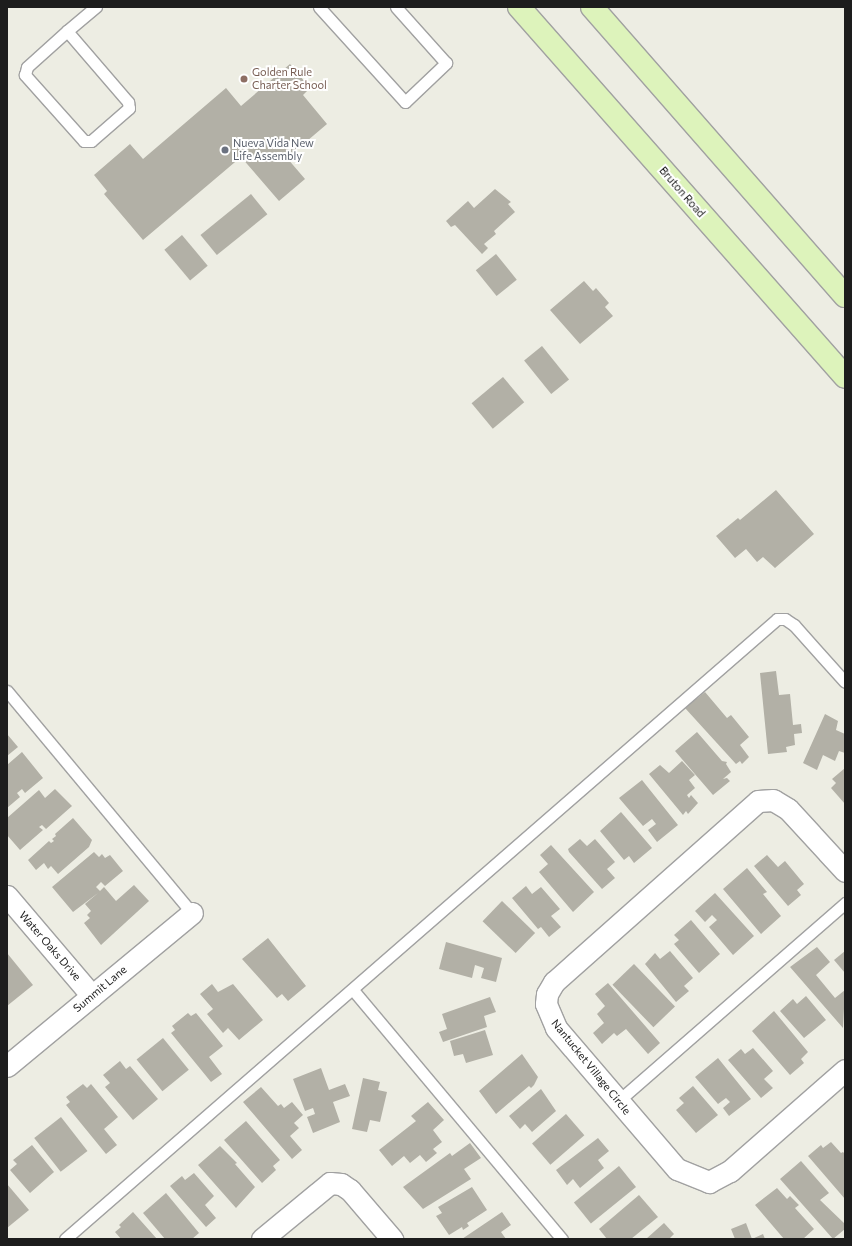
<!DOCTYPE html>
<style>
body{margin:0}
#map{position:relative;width:852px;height:1246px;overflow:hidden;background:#edede3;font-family:Commissioner,sans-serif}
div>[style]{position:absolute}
.building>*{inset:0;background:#b2b0a6;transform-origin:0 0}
.roads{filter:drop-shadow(1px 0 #a1a1a1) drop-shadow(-1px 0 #a1a1a1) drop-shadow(0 1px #a1a1a1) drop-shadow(0 -1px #a1a1a1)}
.service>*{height:11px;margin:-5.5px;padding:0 5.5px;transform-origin:5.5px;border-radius:5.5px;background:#fff}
.minor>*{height:21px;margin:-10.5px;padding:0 10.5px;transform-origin:10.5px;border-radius:10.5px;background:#fff}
.secondary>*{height:22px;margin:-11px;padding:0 11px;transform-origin:11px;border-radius:11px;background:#ddf3bb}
.dots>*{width:11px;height:11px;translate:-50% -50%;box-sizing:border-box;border:2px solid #fff;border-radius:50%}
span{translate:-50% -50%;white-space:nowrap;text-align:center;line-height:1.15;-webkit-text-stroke:4px #fff;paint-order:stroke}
.education-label{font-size:11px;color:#785e54}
.left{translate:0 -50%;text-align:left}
.worship-label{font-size:11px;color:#5b616d}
.street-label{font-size:11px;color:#1d1d1d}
.frame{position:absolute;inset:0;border:8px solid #1d1d1d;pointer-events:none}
</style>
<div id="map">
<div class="building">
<i style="clip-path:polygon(290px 64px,310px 88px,303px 95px,327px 124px,287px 158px,305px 179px,279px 201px,241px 157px,143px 240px,104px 194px,107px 191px,94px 175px,130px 144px,143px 159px,226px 88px,241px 106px)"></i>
<i style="clip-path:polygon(495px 189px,511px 202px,508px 204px,515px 212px,494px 231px,496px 234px,484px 244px,488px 248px,482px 254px,455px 225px,451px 227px,446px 221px,468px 201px,474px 208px)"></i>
<i style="left:251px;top:194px;width:26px;height:65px;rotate:51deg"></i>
<i style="left:182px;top:235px;width:40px;height:23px;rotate:50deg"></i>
<i style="left:496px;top:254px;width:33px;height:26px;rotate:51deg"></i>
<i style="clip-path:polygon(584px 281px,593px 291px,596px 288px,609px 303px,605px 307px,613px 316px,580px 344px,550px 310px)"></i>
<i style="left:542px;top:346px;width:43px;height:23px;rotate:51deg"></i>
<i style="left:503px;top:377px;width:33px;height:41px;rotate:50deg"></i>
<i style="clip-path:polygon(776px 490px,814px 534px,775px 568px,763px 557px,757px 562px,746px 549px,735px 558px,716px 536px,738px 518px,740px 520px)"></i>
<i style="clip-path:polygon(776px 671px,779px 695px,790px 694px,793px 725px,801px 724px,802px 733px,794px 734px,795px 745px,786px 747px,787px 752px,768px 754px,760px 673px)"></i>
<i style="clip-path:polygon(705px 692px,727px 718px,731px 715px,749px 737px,740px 745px,749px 757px,742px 764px,740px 761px,736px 764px,685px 708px)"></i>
<i style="clip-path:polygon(825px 714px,838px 721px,836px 730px,845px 734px,845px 753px,839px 751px,835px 761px,823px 755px,817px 770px,803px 763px)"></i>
<i style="clip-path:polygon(697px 732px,722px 761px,727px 762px,726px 764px,731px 772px,723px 779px,727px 778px,730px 781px,713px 795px,675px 751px)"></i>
<i style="clip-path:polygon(7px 734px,18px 747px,7px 756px)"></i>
<i style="clip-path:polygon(22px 752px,43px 778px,25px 793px,22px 789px,17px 793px,20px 797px,7px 808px,7px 765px)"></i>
<i style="clip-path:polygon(682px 761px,695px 775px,689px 780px,695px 788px,687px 795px,689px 798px,691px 795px,698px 803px,688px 814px,686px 811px,683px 815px,649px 774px,660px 765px,669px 773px)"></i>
<i style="clip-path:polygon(845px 768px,845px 804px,831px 788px,836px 783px,832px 779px)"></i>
<i style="clip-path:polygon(642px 780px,678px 825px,657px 842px,648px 830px,656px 824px,652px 819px,643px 826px,619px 798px)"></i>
<i style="clip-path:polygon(55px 789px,72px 806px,46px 829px,42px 825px,39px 827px,43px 830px,20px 850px,7px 835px,7px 818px,39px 790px,45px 798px)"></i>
<i style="clip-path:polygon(621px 812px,652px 848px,634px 863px,629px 856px,624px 860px,600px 831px)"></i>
<i style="clip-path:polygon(73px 818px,92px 840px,89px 847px,58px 874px,51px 866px,48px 869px,44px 863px,36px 870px,28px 860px,49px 841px,51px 843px,54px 841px,52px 839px,56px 836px,55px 834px)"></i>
<i style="clip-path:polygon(580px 839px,587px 846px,595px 839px,615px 862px,607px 869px,615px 878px,602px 889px,569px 852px,568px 849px)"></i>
<i style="clip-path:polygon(551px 845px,594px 892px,573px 912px,539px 872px,548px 864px,540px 855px)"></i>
<i style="clip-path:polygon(94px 852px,99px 857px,102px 854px,105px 858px,110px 855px,123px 871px,105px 886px,101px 882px,96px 887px,100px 891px,104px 887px,116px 901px,134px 885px,149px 901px,101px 945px,84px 923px,90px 918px,87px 915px,91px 911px,85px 904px,98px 893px,73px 912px,52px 887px)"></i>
<i style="clip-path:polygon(767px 855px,778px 867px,785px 861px,804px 884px,797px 890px,801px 895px,788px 906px,754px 866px)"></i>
<i style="clip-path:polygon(747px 868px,767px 892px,763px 894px,781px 916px,761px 934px,723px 889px)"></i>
<i style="clip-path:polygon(526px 886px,532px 894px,541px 887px,560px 909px,551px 916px,561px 927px,549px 937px,541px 927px,538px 929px,512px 898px)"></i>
<i style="clip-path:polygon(715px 893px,754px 936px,733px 955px,709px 927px,717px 920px,712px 915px,705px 922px,695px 911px)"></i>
<i style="left:502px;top:901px;width:46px;height:28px;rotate:44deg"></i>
<i style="clip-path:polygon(691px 920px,720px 954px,699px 973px,674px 944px,679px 940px,674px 935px)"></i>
<i style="clip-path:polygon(268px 938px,306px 986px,288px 1001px,282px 994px,277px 998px,242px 959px)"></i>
<i style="clip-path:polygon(446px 942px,502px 958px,496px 982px,481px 978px,484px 968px,475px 965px,472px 978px,439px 969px)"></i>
<i style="clip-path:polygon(817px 947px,830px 962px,816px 975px,835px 998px,845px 990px,843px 1028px,790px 967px)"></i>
<i style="clip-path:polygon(670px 951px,693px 978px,684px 986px,689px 991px,676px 1002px,645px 964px,655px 953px,660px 959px)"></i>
<i style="clip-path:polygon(845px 951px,845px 973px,834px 960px)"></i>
<i style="clip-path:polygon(7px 953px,33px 985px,7px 1006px)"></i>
<i style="left:634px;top:964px;width:59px;height:30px;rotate:46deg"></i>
<i style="clip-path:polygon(608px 983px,660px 1043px,648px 1054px,626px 1029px,617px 1036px,614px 1033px,602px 1044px,593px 1033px,604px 1023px,597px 1014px,605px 1006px,595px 994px)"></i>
<i style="clip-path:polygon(212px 984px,218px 992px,233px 984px,263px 1020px,239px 1040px,228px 1028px,223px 1033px,207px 1014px,213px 1009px,200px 994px)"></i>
<i style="clip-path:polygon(806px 996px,826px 1020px,804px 1038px,780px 1011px,793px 999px,797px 1004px)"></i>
<i style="clip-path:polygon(490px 997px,496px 1012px,484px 1016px,487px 1027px,443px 1042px,439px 1032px,447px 1029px,442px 1014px)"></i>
<i style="clip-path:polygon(774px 1011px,808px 1052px,801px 1059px,804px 1063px,790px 1075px,752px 1031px)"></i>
<i style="clip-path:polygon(188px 1013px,191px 1016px,196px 1013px,223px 1046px,209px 1057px,222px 1074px,211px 1082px,171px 1033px,175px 1030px,172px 1026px)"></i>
<i style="clip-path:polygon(485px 1030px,493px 1055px,466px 1063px,463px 1054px,454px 1056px,450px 1041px)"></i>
<i style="left:163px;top:1038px;width:41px;height:34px;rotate:51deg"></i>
<i style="clip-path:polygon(753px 1048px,773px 1071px,764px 1079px,773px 1088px,761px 1098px,728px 1060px,741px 1049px,745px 1054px)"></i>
<i style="clip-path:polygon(522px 1054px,538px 1077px,534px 1085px,531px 1088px,529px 1086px,496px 1114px,479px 1091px)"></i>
<i style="clip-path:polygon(718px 1058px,751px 1099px,729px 1116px,723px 1108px,730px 1102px,726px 1098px,718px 1104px,695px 1077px)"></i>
<i style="clip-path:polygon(120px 1061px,126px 1069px,130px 1066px,158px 1099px,133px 1120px,105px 1087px,110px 1083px,103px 1075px)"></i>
<i style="clip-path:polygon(321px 1068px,329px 1090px,345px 1084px,350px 1096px,333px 1102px,340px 1122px,313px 1133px,307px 1117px,315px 1114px,313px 1108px,305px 1111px,293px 1079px)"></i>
<i style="clip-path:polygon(363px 1078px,380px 1082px,378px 1090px,387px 1092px,380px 1122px,370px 1120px,367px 1132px,352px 1129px)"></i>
<i style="clip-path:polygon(83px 1084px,87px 1088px,91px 1084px,118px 1117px,104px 1129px,117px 1145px,106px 1154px,66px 1105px,70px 1102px,66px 1097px)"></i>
<i style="clip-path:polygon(693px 1086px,718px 1115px,696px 1133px,676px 1110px,684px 1103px,679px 1098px)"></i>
<i style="clip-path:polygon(261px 1087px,278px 1106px,281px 1104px,284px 1108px,292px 1102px,303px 1115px,294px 1123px,299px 1128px,290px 1136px,302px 1150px,292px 1159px,243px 1102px)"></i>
<i style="clip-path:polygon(541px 1089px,556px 1111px,532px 1132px,525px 1124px,520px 1129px,509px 1116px)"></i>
<i style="clip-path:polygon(428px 1102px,444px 1120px,433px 1130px,442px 1142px,433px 1149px,437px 1153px,426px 1162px,420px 1155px,410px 1163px,404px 1156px,392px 1166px,379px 1150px,416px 1121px,411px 1116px)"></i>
<i style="left:566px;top:1114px;width:28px;height:45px;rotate:49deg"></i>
<i style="left:61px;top:1117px;width:43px;height:34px;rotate:52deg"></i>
<i style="clip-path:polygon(246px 1121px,280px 1160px,273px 1166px,276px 1170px,262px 1183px,224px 1140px)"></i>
<i style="clip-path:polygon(598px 1138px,609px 1151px,598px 1160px,604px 1168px,580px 1188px,573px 1179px,567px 1185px,556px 1170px)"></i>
<i style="clip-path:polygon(831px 1142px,841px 1153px,843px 1152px,845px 1154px,845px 1199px,808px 1156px,821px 1145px,823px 1148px)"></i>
<i style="clip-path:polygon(470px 1143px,481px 1158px,464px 1169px,471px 1179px,423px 1209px,403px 1187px,450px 1153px,452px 1156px)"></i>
<i style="clip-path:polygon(32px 1145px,54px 1172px,30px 1193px,10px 1170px,17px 1164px,13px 1160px)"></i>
<i style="clip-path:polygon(220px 1146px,237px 1163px,235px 1164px,255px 1187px,236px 1208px,198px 1165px)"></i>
<i style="clip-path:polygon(801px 1161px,829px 1193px,820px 1200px,845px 1224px,845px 1229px,833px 1239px,780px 1179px)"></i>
<i style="left:619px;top:1166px;width:27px;height:58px;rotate:51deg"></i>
<i style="clip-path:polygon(194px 1173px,214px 1196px,205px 1205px,216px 1218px,206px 1227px,170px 1186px,182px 1176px,185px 1180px)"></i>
<i style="clip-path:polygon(7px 1184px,29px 1210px,7px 1228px)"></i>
<i style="clip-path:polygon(472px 1187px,487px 1210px,467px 1223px,469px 1226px,463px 1230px,462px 1227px,449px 1235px,436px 1216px,442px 1213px,438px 1207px)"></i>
<i style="clip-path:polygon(777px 1188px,787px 1199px,790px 1196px,799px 1205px,795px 1208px,814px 1229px,803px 1239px,784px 1239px,755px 1205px)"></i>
<i style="clip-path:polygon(166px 1193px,199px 1233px,192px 1239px,165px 1239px,143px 1213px)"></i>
<i style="clip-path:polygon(639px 1195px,658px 1217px,631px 1239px,607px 1239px,599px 1229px)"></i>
<i style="clip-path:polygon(133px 1212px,157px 1239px,121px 1239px,115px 1232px,121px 1227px,119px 1225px)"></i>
<i style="clip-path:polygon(502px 1212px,511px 1225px,501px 1232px,506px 1239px,462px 1239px)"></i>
<i style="clip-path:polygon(664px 1223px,674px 1234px,669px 1239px,646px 1239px)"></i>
<i style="clip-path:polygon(746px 1223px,752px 1239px,763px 1234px,765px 1239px,735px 1239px,731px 1229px)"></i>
</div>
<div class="roads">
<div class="service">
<i style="left:319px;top:7px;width:128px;rotate:47.8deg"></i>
<i style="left:405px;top:102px;width:57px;rotate:-43.6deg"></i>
<i style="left:446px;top:63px;width:75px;rotate:-131.8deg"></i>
<i style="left:67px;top:31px;width:94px;rotate:49.3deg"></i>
<i style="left:128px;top:102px;width:6px;rotate:81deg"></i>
<i style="left:129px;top:108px;width:50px;rotate:139deg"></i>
<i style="left:91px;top:141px;width:7px;rotate:180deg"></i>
<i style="left:84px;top:141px;width:89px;rotate:-131.8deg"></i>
<i style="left:25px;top:75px;width:8px;rotate:-76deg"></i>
<i style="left:27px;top:67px;width:54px;rotate:-42deg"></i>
<i style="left:67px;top:31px;width:38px;rotate:-40deg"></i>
<i style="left:7px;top:691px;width:289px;rotate:50.2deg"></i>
<i style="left:353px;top:990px;width:325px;rotate:50deg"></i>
<i style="left:617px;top:1102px;width:303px;rotate:-41.1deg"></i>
<i style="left:65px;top:1239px;width:944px;rotate:-41.05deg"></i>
<i style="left:777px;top:619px;width:8px"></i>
<i style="left:785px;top:619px;width:11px;rotate:34deg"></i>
<i style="left:794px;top:625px;width:76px;rotate:48.2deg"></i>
</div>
<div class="minor">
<i style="left:845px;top:871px;width:84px;rotate:-132.6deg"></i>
<i style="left:788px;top:809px;width:17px;rotate:-149deg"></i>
<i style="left:773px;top:800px;width:15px;rotate:176deg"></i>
<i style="left:758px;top:801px;width:273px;rotate:138.4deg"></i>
<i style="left:554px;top:982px;width:14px;rotate:120deg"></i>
<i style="left:547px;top:994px;width:10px;rotate:96deg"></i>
<i style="left:546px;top:1004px;width:26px;rotate:67deg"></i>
<i style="left:556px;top:1028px;width:186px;rotate:49.4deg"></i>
<i style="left:677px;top:1169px;width:35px;rotate:22deg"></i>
<i style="left:709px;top:1182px;width:24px;rotate:-28deg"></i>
<i style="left:730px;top:1171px;width:153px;rotate:-41.3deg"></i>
<i style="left:7px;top:896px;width:131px;rotate:49.6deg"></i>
<i style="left:7px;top:1066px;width:240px;rotate:-39.6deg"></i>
<i style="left:262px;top:1239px;width:88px;rotate:-39.5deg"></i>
<i style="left:330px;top:1183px;width:11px;rotate:5deg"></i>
<i style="left:341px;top:1184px;width:11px;rotate:34deg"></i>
<i style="left:350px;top:1190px;width:65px;rotate:49.4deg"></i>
</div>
<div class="secondary">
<i style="left:519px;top:7px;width:493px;rotate:48.6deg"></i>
<i style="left:592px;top:7px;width:384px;rotate:48.8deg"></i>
</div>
</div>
<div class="dots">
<i style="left:244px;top:79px;background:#8d6e63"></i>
<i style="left:225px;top:150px;background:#6b7280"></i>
</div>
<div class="education-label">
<span class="left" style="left:252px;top:79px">Golden Rule<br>Charter School</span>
</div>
<div class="worship-label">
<span class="left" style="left:233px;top:150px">Nueva Vida New<br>Life Assembly</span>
</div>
<div class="street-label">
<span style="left:682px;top:192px;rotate:49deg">Bruton Road</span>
<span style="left:50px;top:946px;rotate:49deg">Water Oaks Drive</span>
<span style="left:100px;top:989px;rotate:-40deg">Summit Lane</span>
<span style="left:591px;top:1067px;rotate:51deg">Nantucket Village Circle</span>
</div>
<div class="frame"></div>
</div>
